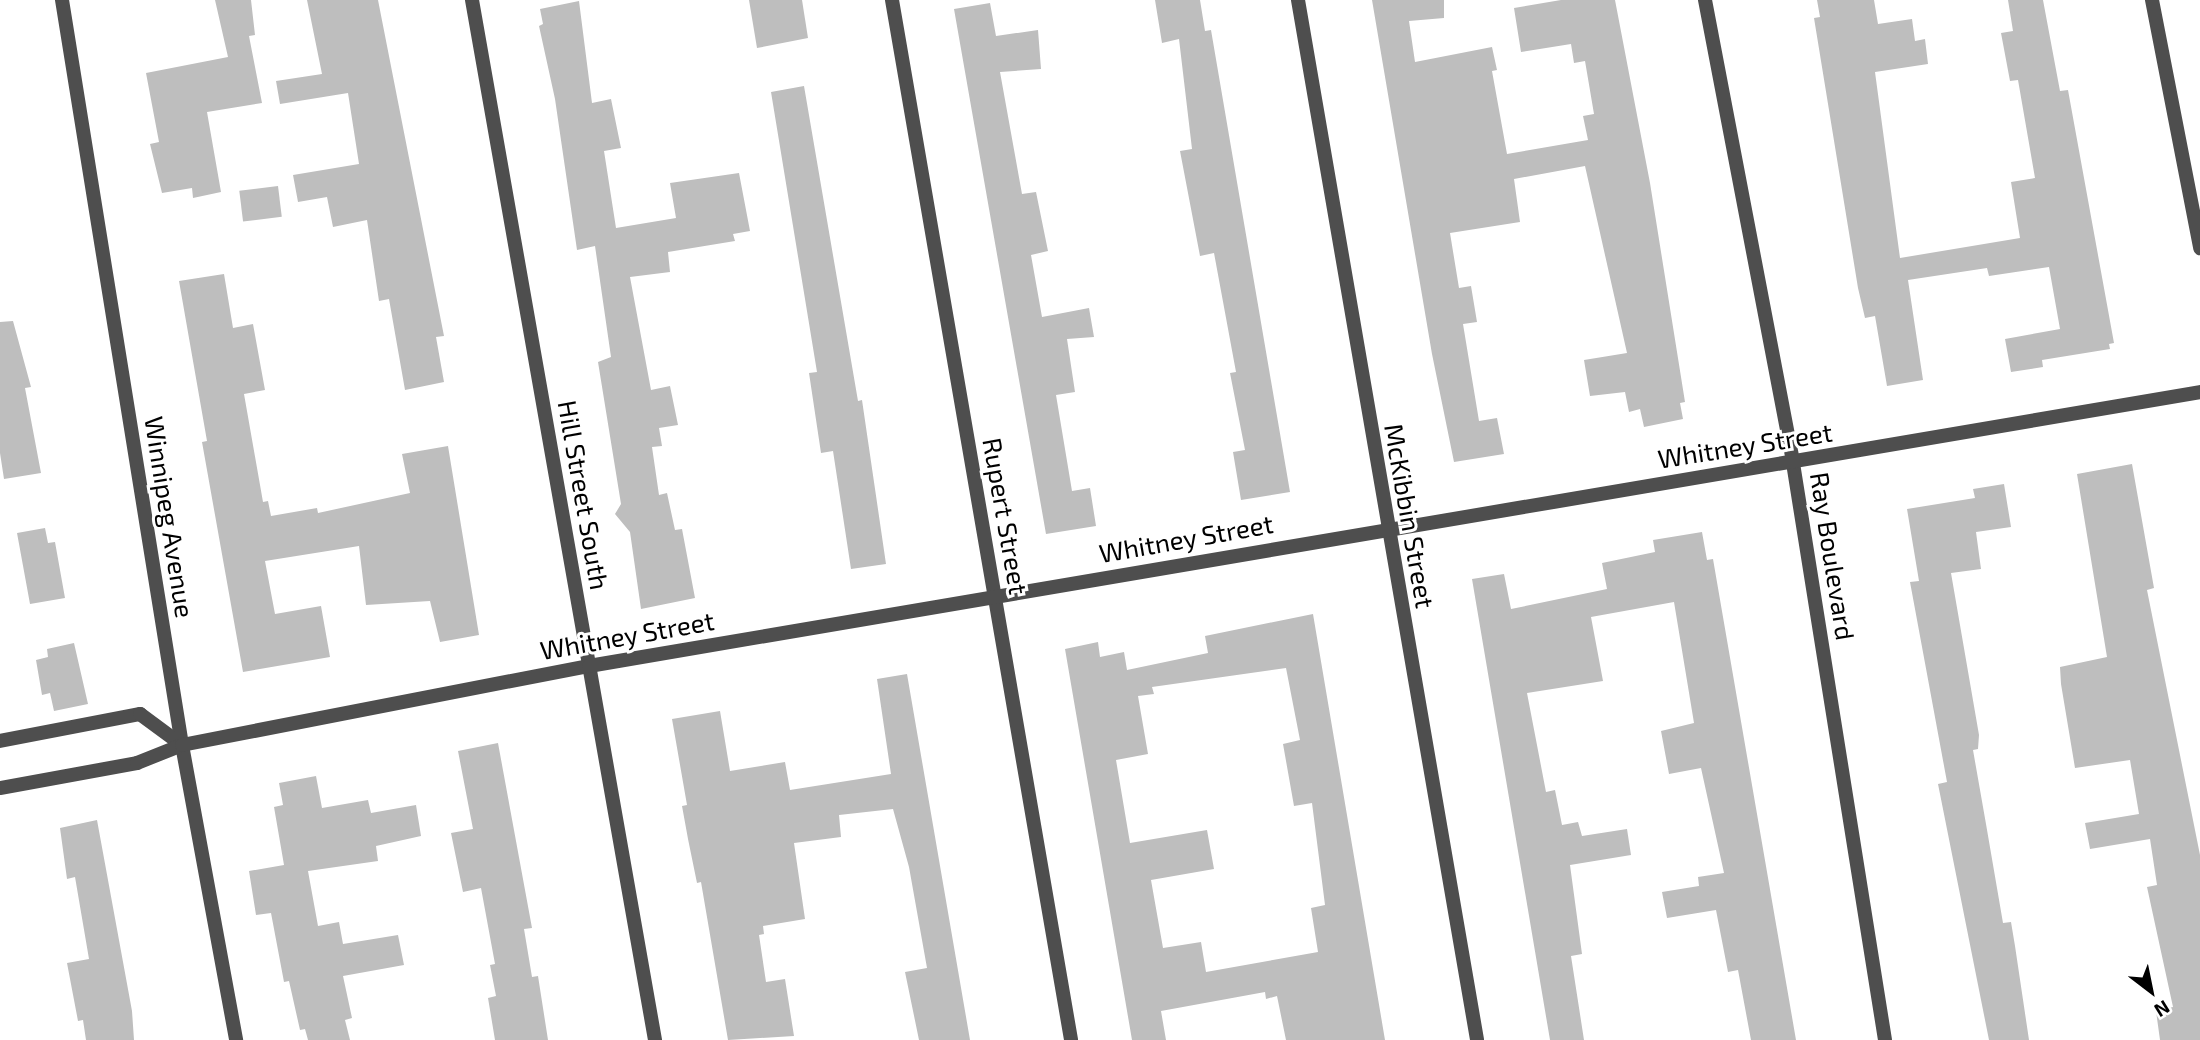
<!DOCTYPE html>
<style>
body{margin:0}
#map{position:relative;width:2200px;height:1040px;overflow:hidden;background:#fff;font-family:"Exo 2",sans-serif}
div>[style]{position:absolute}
.building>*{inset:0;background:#bebebe;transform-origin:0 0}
.street>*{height:14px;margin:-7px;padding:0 7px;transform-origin:7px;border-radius:7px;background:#4e4e4e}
span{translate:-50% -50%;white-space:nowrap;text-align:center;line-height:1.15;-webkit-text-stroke:6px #fff;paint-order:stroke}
.street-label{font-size:26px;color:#000}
.north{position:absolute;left:2116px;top:956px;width:70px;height:70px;-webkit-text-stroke:5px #fff;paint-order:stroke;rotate:148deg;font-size:19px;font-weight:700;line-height:28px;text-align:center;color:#000}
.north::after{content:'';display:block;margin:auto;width:24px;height:32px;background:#000;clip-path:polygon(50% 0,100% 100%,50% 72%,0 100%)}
</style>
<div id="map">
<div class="building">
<i style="clip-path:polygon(215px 0,251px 0,255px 35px,249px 36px,262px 103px,207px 112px,221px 192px,193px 198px,192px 188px,162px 193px,150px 144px,159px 142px,146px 73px,228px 57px)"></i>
<i style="clip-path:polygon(307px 0,378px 0,444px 336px,436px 337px,444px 382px,405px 390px,389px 299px,379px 301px,367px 220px,333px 227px,327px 197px,298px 202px,293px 175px,359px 164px,348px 93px,280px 104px,276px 81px,322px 74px)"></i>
<i style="clip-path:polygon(749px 0,802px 0,808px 38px,757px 48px)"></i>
<i style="clip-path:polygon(1155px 0,1200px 0,1205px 31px,1211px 30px,1290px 492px,1241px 500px,1233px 452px,1245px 450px,1230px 373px,1236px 372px,1214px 253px,1200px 256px,1180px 151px,1192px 149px,1179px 39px,1162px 43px)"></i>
<i style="clip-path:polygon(1372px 0,1444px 0,1444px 18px,1409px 21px,1415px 62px,1492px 47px,1497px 70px,1492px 71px,1507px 154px,1588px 140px,1583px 116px,1594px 114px,1585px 61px,1574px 63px,1571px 44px,1521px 52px,1514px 8px,1561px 0,1615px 0,1650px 183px,1685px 402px,1680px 403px,1683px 419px,1644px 427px,1640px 409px,1629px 412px,1625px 392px,1590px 396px,1584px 360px,1627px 353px,1585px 166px,1514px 179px,1520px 222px,1450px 233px,1459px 288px,1471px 286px,1477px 322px,1463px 324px,1479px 421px,1497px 418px,1504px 454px,1454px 462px,1432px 354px)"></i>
<i style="clip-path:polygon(1817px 0,1874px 0,1878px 24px,1912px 19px,1915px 41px,1925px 39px,1928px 64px,1875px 72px,1900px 258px,2020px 238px,2011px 182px,2035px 178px,2018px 80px,2010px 81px,2001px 33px,2013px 31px,2008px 0,2043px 0,2060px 91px,2068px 90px,2114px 343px,2109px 344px,2110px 349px,2042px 360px,2043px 367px,2011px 372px,2005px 339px,2060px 329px,2049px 267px,1989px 276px,1987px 268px,1908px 280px,1923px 380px,1887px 386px,1875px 316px,1865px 318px,1858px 288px,1814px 18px,1820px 17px)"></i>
<i style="clip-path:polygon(579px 1px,592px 103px,611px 99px,621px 148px,604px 151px,616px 228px,676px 218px,670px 183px,739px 173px,750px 231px,733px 234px,735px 241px,668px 252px,670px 272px,630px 277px,651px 390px,670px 386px,678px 425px,659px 428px,662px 446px,652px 447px,659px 495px,667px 493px,675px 530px,682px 529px,695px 598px,641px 609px,630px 532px,615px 514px,621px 504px,598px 362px,611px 357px,595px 246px,577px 250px,555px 99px,539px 26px,543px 24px,540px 9px)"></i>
<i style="clip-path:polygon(990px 3px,996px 36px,1038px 30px,1041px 69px,1000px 72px,1022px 194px,1036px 192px,1048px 251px,1031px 255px,1042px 317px,1089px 308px,1094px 337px,1067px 339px,1075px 392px,1056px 395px,1072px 491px,1090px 488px,1096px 526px,1046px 534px,954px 9px)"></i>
<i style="clip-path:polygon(804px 86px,858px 401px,862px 400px,886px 564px,851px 569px,833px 451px,821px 453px,809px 373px,817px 372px,771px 92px)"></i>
<i style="left:278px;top:186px;width:31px;height:39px;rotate:83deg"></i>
<i style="clip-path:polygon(224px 274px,233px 328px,253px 324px,265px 390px,244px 394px,263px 502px,268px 501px,271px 516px,317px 508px,318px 513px,410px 493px,402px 454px,448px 446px,479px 635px,440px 642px,430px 601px,366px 605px,359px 546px,265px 561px,275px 614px,321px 606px,330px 657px,243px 672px,202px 442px,207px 441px,179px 281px)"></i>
<i style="clip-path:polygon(13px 321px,31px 387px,25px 388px,41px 473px,4px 479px,0 453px,0 322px)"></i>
<i style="clip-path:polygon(2132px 464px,2154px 588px,2147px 590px,2200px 855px,2200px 1040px,2160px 1040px,2156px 1011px,2173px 1007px,2147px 887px,2157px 885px,2150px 839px,2090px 849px,2085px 823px,2139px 814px,2130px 760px,2075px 768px,2061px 684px,2060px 667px,2107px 657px,2077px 474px)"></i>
<i style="clip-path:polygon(2004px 484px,2011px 527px,1976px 532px,1981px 569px,1951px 573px,1979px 735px,1978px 749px,1973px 750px,1986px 824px,2003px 923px,2011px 922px,2015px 946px,2029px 1040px,1989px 1040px,1938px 784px,1947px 782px,1910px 582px,1919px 581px,1907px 509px,1975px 498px,1973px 489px)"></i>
<i style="clip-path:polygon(45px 528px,48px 543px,55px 542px,65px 598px,30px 604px,17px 533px)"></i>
<i style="clip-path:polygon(1702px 532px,1707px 560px,1713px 559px,1796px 1040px,1751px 1040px,1738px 970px,1728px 972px,1716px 910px,1667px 918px,1662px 892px,1699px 886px,1698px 877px,1724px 873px,1701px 768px,1669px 774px,1661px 731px,1694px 723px,1674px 602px,1591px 617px,1603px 681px,1527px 693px,1546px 792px,1555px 790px,1562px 825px,1578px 822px,1582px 836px,1627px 829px,1631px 855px,1570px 865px,1582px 954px,1571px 956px,1584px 1040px,1550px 1040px,1472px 579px,1504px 574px,1511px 609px,1607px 589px,1602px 563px,1655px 552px,1653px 540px)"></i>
<i style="clip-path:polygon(evenodd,1313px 614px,1385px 1040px,1286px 1040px,1277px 996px,1266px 999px,1265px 992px,1161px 1011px,1166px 1040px,1132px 1040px,1065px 649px,1098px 642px,1100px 657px,1124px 652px,1127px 670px,1208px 653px,1205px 636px,1313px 614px,1286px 668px,1300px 740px,1283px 744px,1294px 806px,1312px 803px,1325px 905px,1311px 908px,1318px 952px,1206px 972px,1201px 942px,1163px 948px,1151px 880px,1214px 869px,1207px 830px,1130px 843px,1116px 760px,1148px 754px,1138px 696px,1154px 694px,1152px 687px,1286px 668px)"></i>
<i style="clip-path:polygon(74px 643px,88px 704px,54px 711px,50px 693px,42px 695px,36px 660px,48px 657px,47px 649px)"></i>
<i style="clip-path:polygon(907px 674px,970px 1040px,919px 1040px,905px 972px,927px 968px,909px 867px,893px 809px,839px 815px,841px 837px,794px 843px,805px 919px,763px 926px,764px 934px,759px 935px,766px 982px,785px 979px,794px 1036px,728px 1040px,701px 882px,697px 883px,688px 839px,682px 806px,687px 805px,672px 719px,720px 711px,730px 771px,785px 762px,790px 790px,891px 774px,877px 679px)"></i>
<i style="clip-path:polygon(498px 743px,532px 928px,524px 929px,532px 977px,538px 976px,548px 1040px,495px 1040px,488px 998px,496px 996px,490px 965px,495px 964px,481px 888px,463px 892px,451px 833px,473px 829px,458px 751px)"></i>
<i style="clip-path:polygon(316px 776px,322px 808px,368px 800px,371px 813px,416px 805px,421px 836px,376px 846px,378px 861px,308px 871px,318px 926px,339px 922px,343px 944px,398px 935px,404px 965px,343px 976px,352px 1018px,345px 1020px,350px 1040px,308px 1040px,305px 1029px,300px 1030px,289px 981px,284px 982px,271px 913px,256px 915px,249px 871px,284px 865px,274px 807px,283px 805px,279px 783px)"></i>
<i style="clip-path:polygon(97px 820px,132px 1011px,134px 1040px,86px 1040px,83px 1020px,78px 1021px,67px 963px,89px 959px,75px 877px,67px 879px,60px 828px)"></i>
</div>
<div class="street">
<i style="left:62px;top:0;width:755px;rotate:80.85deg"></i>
<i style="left:182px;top:745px;width:300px;rotate:79.6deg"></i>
<i style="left:472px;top:0;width:1056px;rotate:80.02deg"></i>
<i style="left:892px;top:0;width:1055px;rotate:80.23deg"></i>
<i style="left:1298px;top:0;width:1055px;rotate:80.23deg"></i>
<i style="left:1705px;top:0;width:471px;rotate:79.2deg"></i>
<i style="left:1793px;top:463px;width:584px;rotate:80.94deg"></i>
<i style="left:2152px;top:0;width:253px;rotate:79deg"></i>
<i style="left:0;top:741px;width:143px;rotate:-10.9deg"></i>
<i style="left:140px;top:714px;width:52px;rotate:36.4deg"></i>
<i style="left:0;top:788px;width:139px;rotate:-10.3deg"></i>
<i style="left:137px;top:763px;width:48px;rotate:-21.8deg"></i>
<i style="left:182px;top:745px;width:415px;rotate:-11deg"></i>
<i style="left:589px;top:666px;width:1634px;rotate:-9.65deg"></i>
</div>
<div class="street-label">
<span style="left:1745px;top:445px;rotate:-9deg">Whitney Street</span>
<span style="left:584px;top:495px;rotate:80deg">Hill Street South</span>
<span style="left:1006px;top:516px;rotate:80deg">Rupert Street</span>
<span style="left:1410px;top:516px;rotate:80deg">McKibbin Street</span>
<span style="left:170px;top:517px;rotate:81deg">Winnipeg Avenue</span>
<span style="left:1186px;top:538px;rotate:-10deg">Whitney Street</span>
<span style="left:1833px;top:556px;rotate:81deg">Ray Boulevard</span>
<span style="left:627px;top:635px;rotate:-10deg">Whitney Street</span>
</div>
<div class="north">N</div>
</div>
